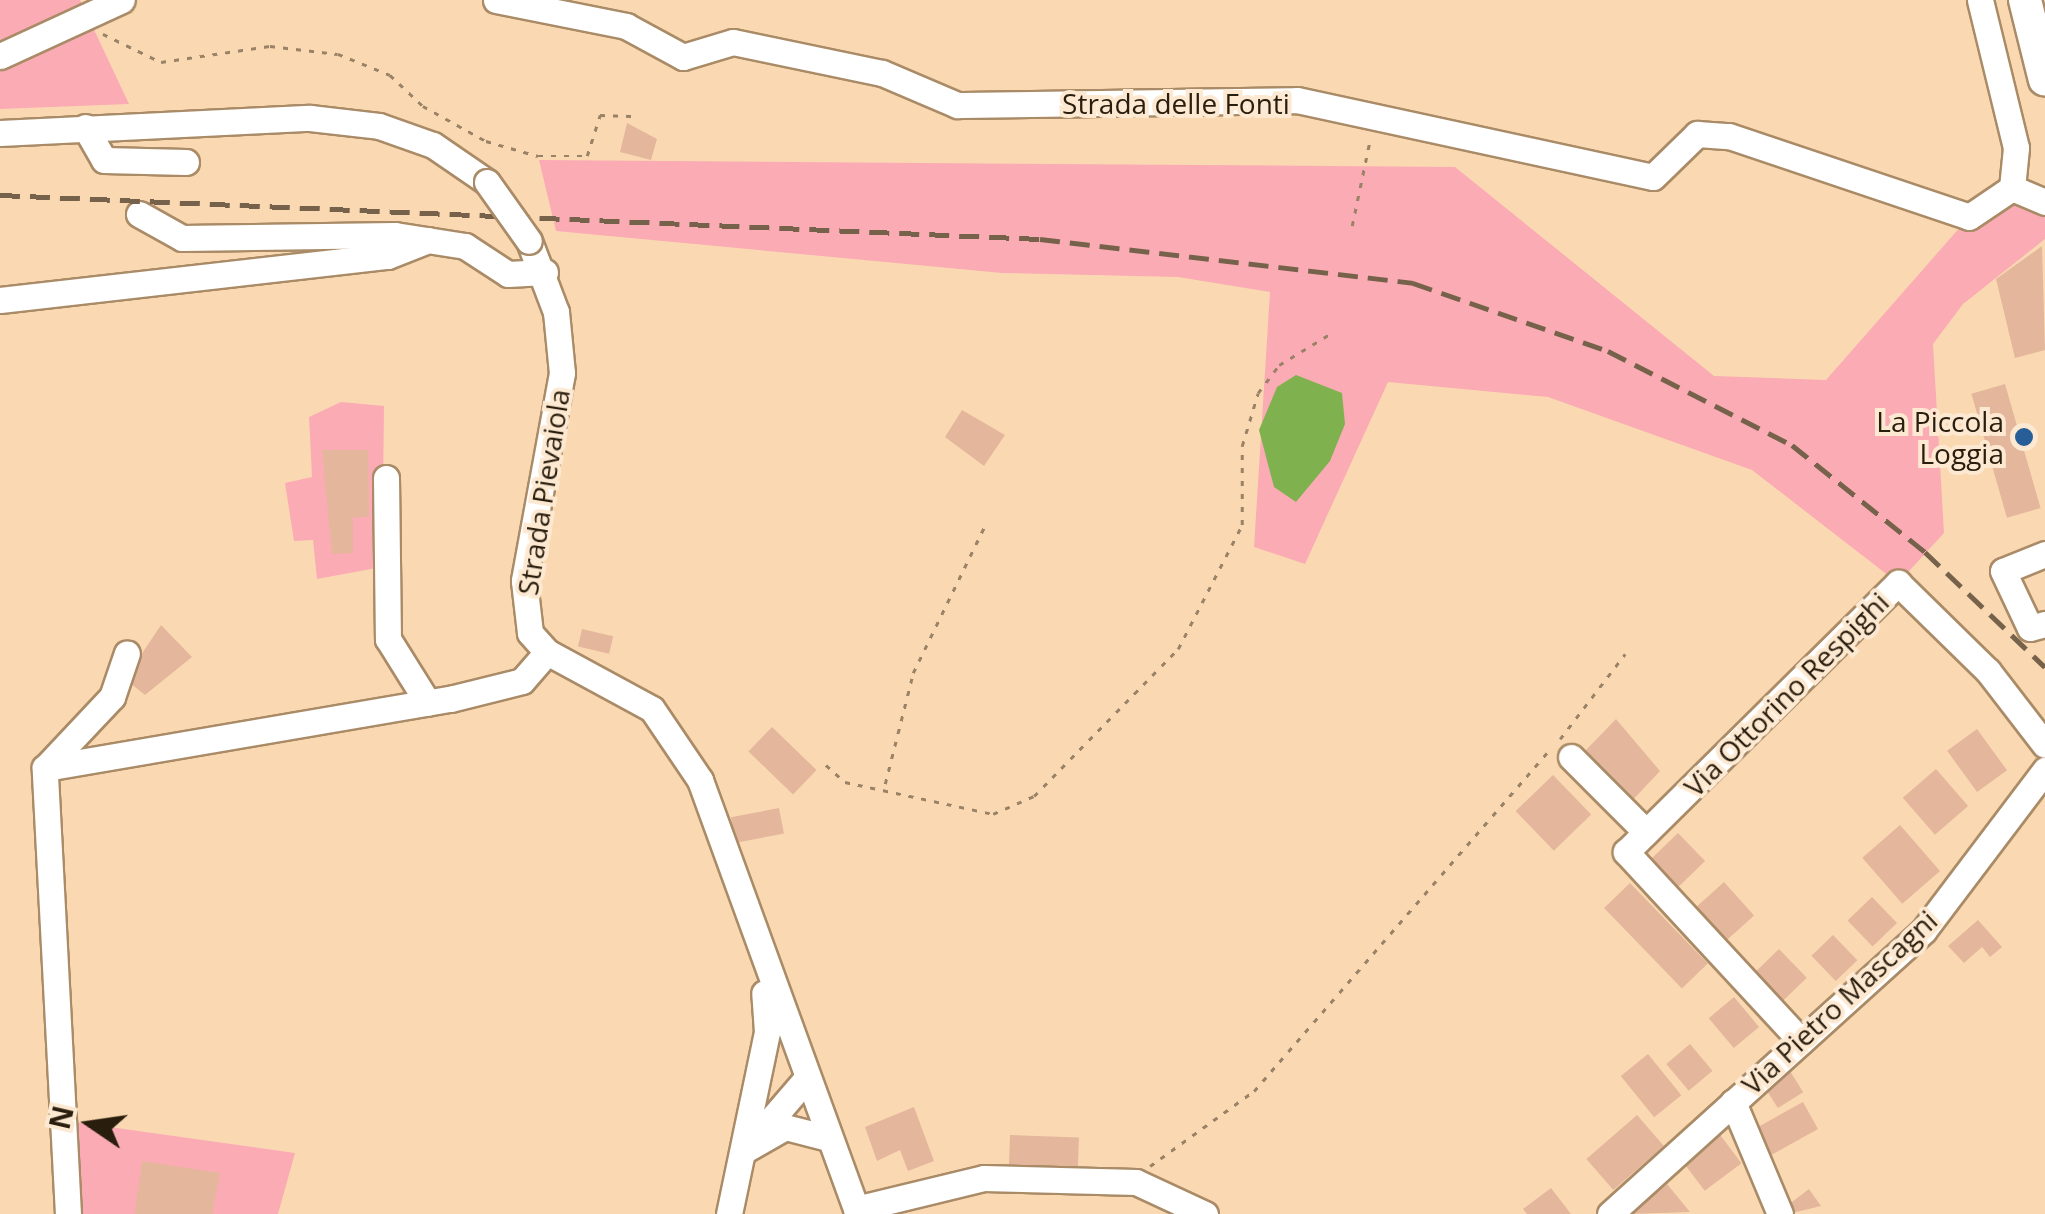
<!DOCTYPE html>
<style>
body{margin:0}
#map{position:relative;width:2045px;height:1214px;overflow:hidden;background:#fad9b2;font-family:"Open Sans",sans-serif}
div>[style]{position:absolute}
.green>*{inset:0;background:#fbabb4}
.water>*{inset:0;background:#7fb14f}
.building>*{inset:0;background:#e4b79d;transform-origin:0 0}
.path>*{height:2.5px;margin-top:-1.25px;transform-origin:0;background:repeating-linear-gradient(90deg,#998266 0 5px,transparent 0 13px)}
.roads{filter:drop-shadow(2px 0 #aa8b67) drop-shadow(-2px 0 #aa8b67) drop-shadow(0 2px #aa8b67) drop-shadow(0 -2px #aa8b67)}
.minor>*{height:25px;margin:-12.5px;padding:0 12.5px;transform-origin:12.5px;border-radius:12.5px;background:#fff}
.major>*{height:32px;margin:-16px;padding:0 16px;transform-origin:16px;border-radius:16px;background:#fff}
.rail>*{height:5px;margin-top:-2.5px;transform-origin:0;background:repeating-linear-gradient(90deg,#76624a 0 20px,transparent 0 30px)}
.bridges{filter:drop-shadow(2px 0 #aa8b67) drop-shadow(-2px 0 #aa8b67) drop-shadow(0 2px #aa8b67) drop-shadow(0 -2px #aa8b67)}
.minor-bridge>*{height:25px;margin:-12.5px;padding:0 12.5px;transform-origin:12.5px;border-radius:12.5px;background:#fff}
.dots>*{width:28px;height:28px;translate:-50% -50%;box-sizing:border-box;border:5px solid #fde9d1;border-radius:50%}
span{translate:-50% -50%;white-space:nowrap;text-align:center;line-height:1.15;-webkit-text-stroke:8px #fde9d1;paint-order:stroke}
.street-label{font-size:28px;color:#291d0e}
.poi-label{font-size:28px;color:#291d0e}
.right{translate:-100% -50%;text-align:right}
.north{position:absolute;left:40px;top:1074px;width:100px;height:100px;-webkit-text-stroke:8px #fde9d1;paint-order:stroke;rotate:283deg;font-size:28px;font-weight:700;line-height:40px;text-align:center;color:#291d0e}
.north::after{content:'';display:block;margin:auto;width:35px;height:45px;background:#291d0e;clip-path:polygon(50% 0,100% 100%,50% 72%,0 100%)}
</style>
<div id="map">
<div class="green">
<i style="clip-path:polygon(0 0,80px 0,129px 104px,0 109px)"></i>
<i style="clip-path:polygon(539px 160px,1455px 167px,1714px 376px,1826px 380px,1969px 217px,2012px 188px,2045px 213px,2045px 239px,1963px 304px,1933px 344px,1944px 533px,1898px 583px,1752px 470px,1548px 397px,1388px 382px,1305px 564px,1254px 547px,1270px 292px,1178px 277px,1002px 273px,556px 231px)"></i>
<i style="clip-path:polygon(341px 402px,384px 406px,382px 567px,317px 579px,313px 540px,294px 541px,285px 483px,312px 477px,309px 417px)"></i>
<i style="clip-path:polygon(67px 1121px,295px 1153px,278px 1214px,68px 1214px)"></i>
</div>
<div class="water">
<i style="clip-path:polygon(1296px 375px,1342px 393px,1345px 424px,1330px 461px,1296px 502px,1274px 487px,1259px 430px,1277px 387px)"></i>
</div>
<div class="building">
<i style="clip-path:polygon(627px 123px,657px 139px,651px 160px,620px 152px)"></i>
<i style="clip-path:polygon(2042px 246px,2045px 350px,2015px 358px,1996px 279px)"></i>
<i style="left:2005px;top:384px;width:129px;height:35px;rotate:74deg"></i>
<i style="clip-path:polygon(962px 410px,1005px 435px,984px 466px,945px 437px)"></i>
<i style="clip-path:polygon(322px 450px,368px 450px,369px 517px,353px 517px,353px 553px,332px 554px)"></i>
<i style="clip-path:polygon(161px 625px,192px 657px,145px 695px,125px 679px)"></i>
<i style="left:582px;top:629px;width:32px;height:18px;rotate:13deg"></i>
<i style="clip-path:polygon(1616px 719px,1660px 771px,1628px 805px,1586px 750px)"></i>
<i style="left:772px;top:727px;width:62px;height:34px;rotate:44deg"></i>
<i style="left:1977px;top:729px;width:51px;height:37px;rotate:54deg"></i>
<i style="left:1936px;top:769px;width:49px;height:44px;rotate:49deg"></i>
<i style="left:1553px;top:775px;width:55px;height:52px;rotate:46deg"></i>
<i style="left:779px;top:808px;width:26px;height:49px;rotate:79deg"></i>
<i style="left:1900px;top:825px;width:61px;height:50px;rotate:49deg"></i>
<i style="left:1678px;top:833px;width:39px;height:39px;rotate:46deg"></i>
<i style="left:1724px;top:882px;width:45px;height:40px;rotate:48deg"></i>
<i style="left:1630px;top:883px;width:112px;height:36px;rotate:46deg"></i>
<i style="left:1872px;top:897px;width:36px;height:34px;rotate:46deg"></i>
<i style="clip-path:polygon(1978px 920px,2002px 947px,1990px 957px,1982px 947px,1964px 963px,1948px 946px)"></i>
<i style="left:1833px;top:935px;width:35px;height:30px;rotate:46deg"></i>
<i style="left:1779px;top:949px;width:40px;height:33px;rotate:46deg"></i>
<i style="left:1734px;top:997px;width:39px;height:33px;rotate:50deg"></i>
<i style="left:1690px;top:1044px;width:35px;height:31px;rotate:50deg"></i>
<i style="left:1648px;top:1054px;width:53px;height:35px;rotate:51deg"></i>
<i style="left:1790px;top:1071px;width:25px;height:30px;rotate:58deg"></i>
<i style="left:1803px;top:1102px;width:31px;height:54px;rotate:61deg"></i>
<i style="clip-path:polygon(914px 1107px,934px 1161px,908px 1171px,900px 1150px,877px 1161px,865px 1127px)"></i>
<i style="left:1637px;top:1115px;width:41px;height:67px;rotate:49deg"></i>
<i style="left:1718px;top:1132px;width:39px;height:46px;rotate:53deg"></i>
<i style="left:1010px;top:1135px;width:69px;height:31px;rotate:2deg"></i>
<i style="clip-path:polygon(142px 1161px,220px 1173px,212px 1214px,135px 1214px)"></i>
<i style="clip-path:polygon(1667px 1184px,1690px 1212px,1631px 1214px)"></i>
<i style="clip-path:polygon(1551px 1188px,1571px 1214px,1527px 1214px,1523px 1209px)"></i>
<i style="clip-path:polygon(1809px 1189px,1821px 1206px,1788px 1214px,1784px 1208px)"></i>
</div>
<div class="path">
<i style="left:103px;top:34px;width:64px;rotate:25.8deg"></i>
<i style="left:161px;top:62px;width:110px;rotate:-8.4deg"></i>
<i style="left:270px;top:46px;width:68px;rotate:6.7deg"></i>
<i style="left:338px;top:54px;width:56px;rotate:22deg"></i>
<i style="left:390px;top:75px;width:45px;rotate:43.2deg"></i>
<i style="left:423px;top:106px;width:72px;rotate:29.1deg"></i>
<i style="left:486px;top:141px;width:54px;rotate:16.1deg"></i>
<i style="left:538px;top:156px;width:49px"></i>
<i style="left:587px;top:156px;width:43px;rotate:-72.4deg"></i>
<i style="left:600px;top:115px;width:38px;rotate:2deg"></i>
<i style="left:1352px;top:226px;width:88px;rotate:-78.2deg"></i>
<i style="left:1560px;top:739px;width:107px;rotate:-52.6deg"></i>
<i style="left:826px;top:765px;width:25px;rotate:42deg"></i>
<i style="left:845px;top:782px;width:151px;rotate:12.2deg"></i>
<i style="left:993px;top:814px;width:45px;rotate:-23.7deg"></i>
<i style="left:1034px;top:796px;width:206px;rotate:-45.6deg"></i>
<i style="left:1178px;top:649px;width:140px;rotate:-62.7deg"></i>
<i style="left:1242px;top:525px;width:79px;rotate:-90deg"></i>
<i style="left:1242px;top:446px;width:55px;rotate:-73.2deg"></i>
<i style="left:1258px;top:393px;width:35px;rotate:-53deg"></i>
<i style="left:1279px;top:365px;width:60px;rotate:-31.3deg"></i>
<i style="left:885px;top:784px;width:114px;rotate:-75.8deg"></i>
<i style="left:913px;top:673px;width:167px;rotate:-64deg"></i>
<i style="left:1150px;top:1166px;width:128px;rotate:-35.8deg"></i>
<i style="left:1254px;top:1091px;width:454px;rotate:-49.1deg"></i>
</div>
<div class="roads">
<div class="minor">
<i style="left:496px;top:0;width:133px;rotate:11.3deg"></i>
<i style="left:626px;top:26px;width:65px;rotate:28.5deg"></i>
<i style="left:683px;top:57px;width:52px;rotate:-16.7deg"></i>
<i style="left:733px;top:42px;width:152px;rotate:11.8deg"></i>
<i style="left:882px;top:73px;width:82px;rotate:23.1deg"></i>
<i style="left:957px;top:105px;width:340px;rotate:-0.8deg"></i>
<i style="left:1297px;top:100px;width:364px;rotate:12.2deg"></i>
<i style="left:1653px;top:177px;width:62px;rotate:-44.3deg"></i>
<i style="left:1697px;top:134px;width:32px;rotate:4deg"></i>
<i style="left:1729px;top:136px;width:253px;rotate:18.6deg"></i>
<i style="left:1969px;top:217px;width:52px;rotate:-34deg"></i>
<i style="left:1980px;top:0;width:152px;rotate:76.3deg"></i>
<i style="left:2016px;top:148px;width:40px;rotate:95.7deg"></i>
<i style="left:0;top:56px;width:134px;rotate:-24.7deg"></i>
<i style="left:85px;top:127px;width:38px;rotate:60deg"></i>
<i style="left:104px;top:160px;width:82px;rotate:1.4deg"></i>
<i style="left:0;top:133px;width:310px;rotate:-2.8deg"></i>
<i style="left:310px;top:118px;width:69px;rotate:6.6deg"></i>
<i style="left:379px;top:126px;width:57px;rotate:19.4deg"></i>
<i style="left:433px;top:145px;width:65px;rotate:34.4deg"></i>
<i style="left:2012px;top:188px;width:36px;rotate:23deg"></i>
<i style="left:139px;top:214px;width:49px;rotate:29.2deg"></i>
<i style="left:182px;top:238px;width:213px;rotate:-0.8deg"></i>
<i style="left:395px;top:235px;width:71px;rotate:8.9deg"></i>
<i style="left:465px;top:246px;width:51px;rotate:33.1deg"></i>
<i style="left:508px;top:274px;width:37px;rotate:-3deg"></i>
<i style="left:529px;top:241px;width:76px;rotate:69.2deg"></i>
<i style="left:556px;top:312px;width:61px;rotate:84.4deg"></i>
<i style="left:562px;top:373px;width:211px;rotate:100.4deg"></i>
<i style="left:524px;top:581px;width:52px;rotate:83.4deg"></i>
<i style="left:530px;top:633px;width:25px;rotate:48deg"></i>
<i style="left:547px;top:652px;width:119px;rotate:28.5deg"></i>
<i style="left:652px;top:709px;width:86px;rotate:55.9deg"></i>
<i style="left:700px;top:780px;width:462px;rotate:70deg"></i>
<i style="left:0;top:300px;width:390px;rotate:-6.5deg"></i>
<i style="left:388px;top:256px;width:43px;rotate:-21.8deg"></i>
<i style="left:386px;top:478px;width:161px;rotate:89.3deg"></i>
<i style="left:388px;top:639px;width:75px;rotate:58deg"></i>
<i style="left:2045px;top:554px;width:45px;rotate:158deg"></i>
<i style="left:2003px;top:571px;width:63px;rotate:64.7deg"></i>
<i style="left:2030px;top:628px;width:16px;rotate:-15deg"></i>
<i style="left:1571px;top:757px;width:106px;rotate:45deg"></i>
<i style="left:45px;top:768px;width:98px;rotate:-46.7deg"></i>
<i style="left:112px;top:697px;width:46px;rotate:-71.2deg"></i>
<i style="left:1801px;top:1041px;width:258px;rotate:-132.8deg"></i>
<i style="left:1626px;top:852px;width:383px;rotate:-44.7deg"></i>
<i style="left:1898px;top:583px;width:126px;rotate:44.4deg"></i>
<i style="left:1988px;top:671px;width:93px;rotate:52.4deg"></i>
<i style="left:1733px;top:1102px;width:121px;rotate:67.2deg"></i>
<i style="left:758px;top:1135px;width:74px;rotate:-49.4deg"></i>
<i style="left:745px;top:1150px;width:46px;rotate:-29.9deg"></i>
<i style="left:785px;top:1127px;width:44px;rotate:14.3deg"></i>
<i style="left:856px;top:1209px;width:132px;rotate:-13.6deg"></i>
<i style="left:984px;top:1178px;width:152px;rotate:1.5deg"></i>
<i style="left:1136px;top:1182px;width:76px;rotate:24.9deg"></i>
<i style="left:68px;top:1214px;width:447px;rotate:-93deg"></i>
<i style="left:45px;top:768px;width:411px;rotate:-9.7deg"></i>
<i style="left:450px;top:699px;width:74px;rotate:-14deg"></i>
<i style="left:522px;top:681px;width:38px;rotate:-49deg"></i>
<i style="left:729px;top:1214px;width:186px;rotate:-78.2deg"></i>
<i style="left:767px;top:1032px;width:39px;rotate:-94deg"></i>
<i style="left:1610px;top:1214px;width:423px;rotate:-42.1deg"></i>
<i style="left:1924px;top:930px;width:201px;rotate:-52.9deg"></i>
</div>
<div class="major">
<i style="left:2025px;top:0;width:82px;rotate:76deg"></i>
</div>
</div>
<div class="rail">
<i style="left:0;top:195px;width:1041px;rotate:2.42deg"></i>
<i style="left:1040px;top:239px;width:376px;rotate:6.7deg"></i>
<i style="left:1413px;top:283px;width:207px;rotate:19.2deg"></i>
<i style="left:1608px;top:351px;width:207px;rotate:27.1deg"></i>
<i style="left:1792px;top:445px;width:171px;rotate:38.8deg"></i>
<i style="left:1925px;top:552px;width:166px;rotate:43.8deg"></i>
</div>
<div class="bridges">
<div class="minor-bridge">
<i style="left:487px;top:182px;width:72px;rotate:54.6deg"></i>
</div>
</div>
<div class="dots">
<i style="left:2024px;top:437px;background:#275e97"></i>
</div>
<div class="street-label">
<span style="left:1176px;top:103px">Strada delle Fonti</span>
<span style="left:543px;top:492px;rotate:-81deg">Strada Pievaiola</span>
<span style="left:1786px;top:694px;rotate:-45deg">Via Ottorino Respighi</span>
<span style="left:1839px;top:1002px;rotate:-43deg">Via Pietro Mascagni</span>
</div>
<div class="poi-label">
<span class="right" style="left:2004px;top:437px">La Piccola<br>Loggia</span>
</div>
<div class="north">N</div>
</div>
